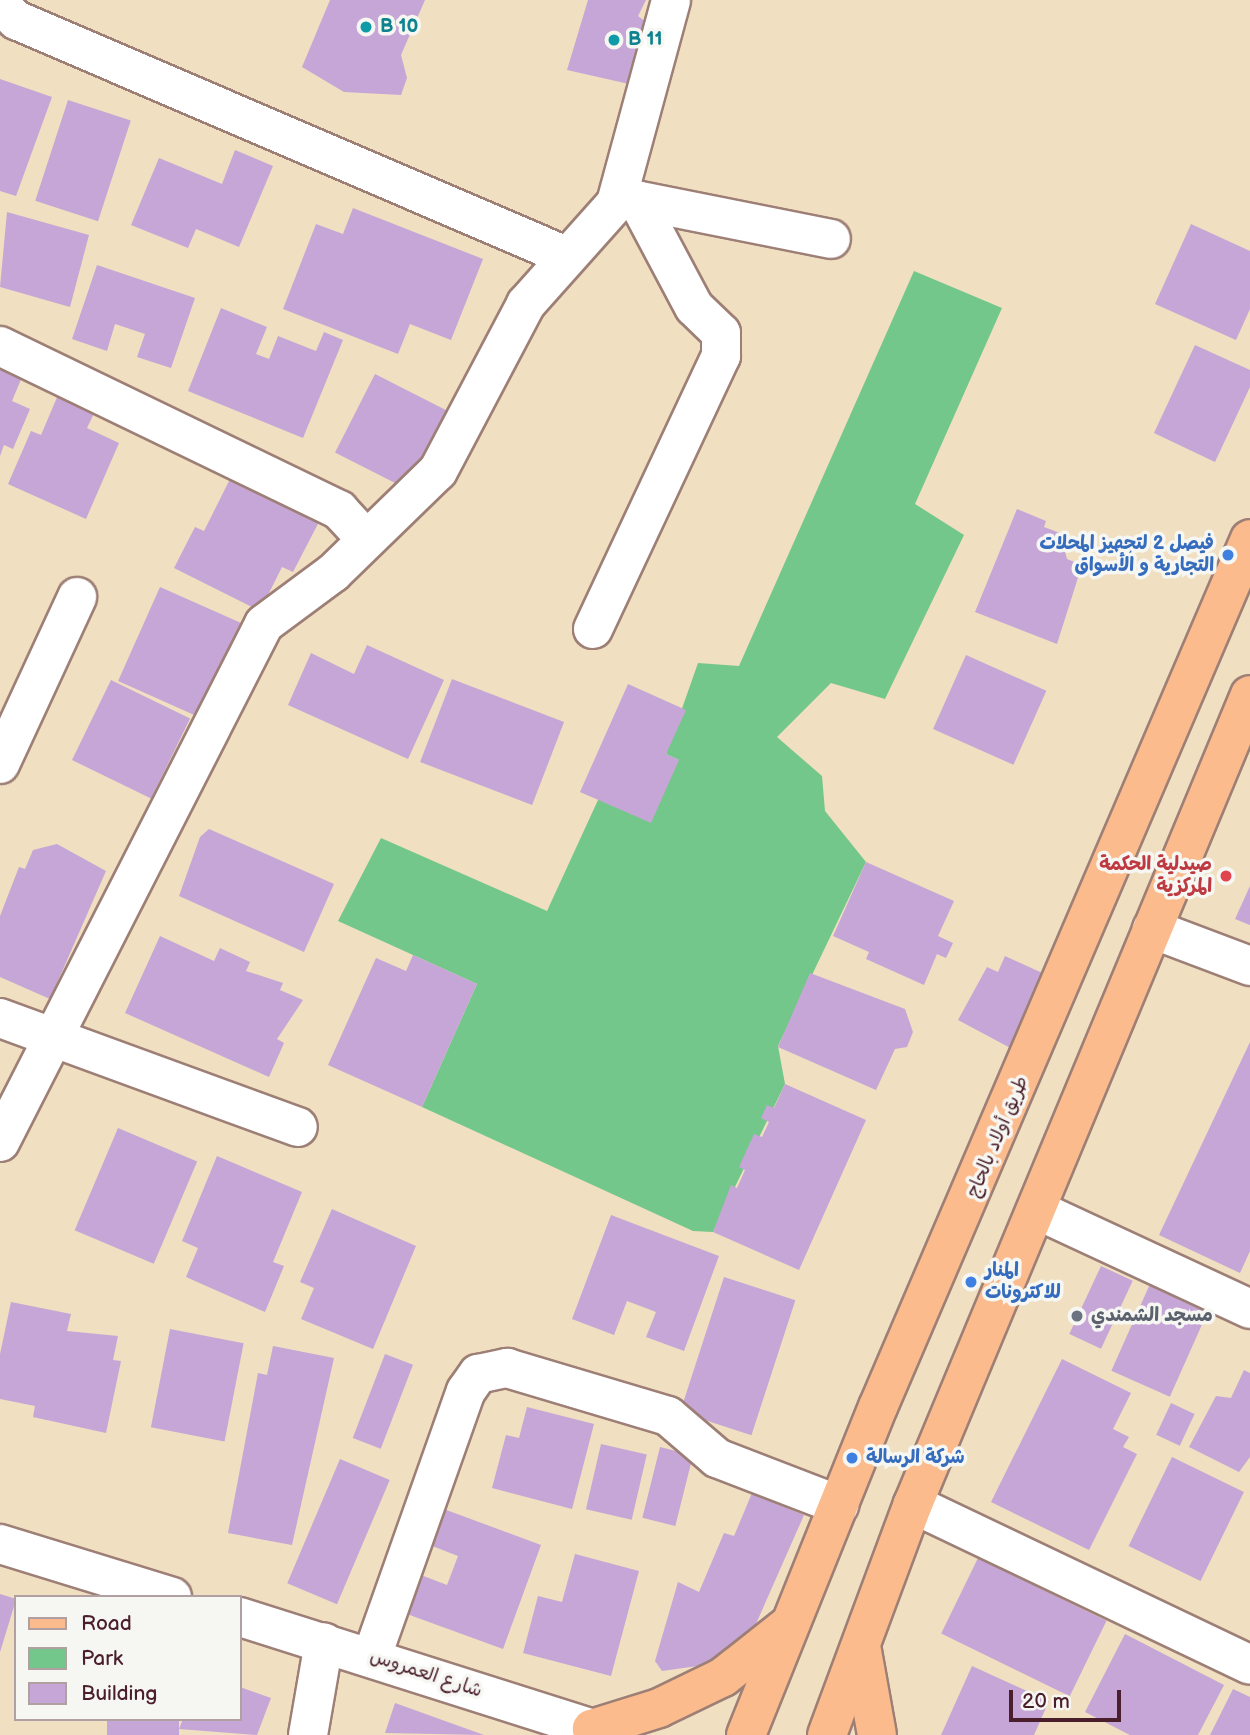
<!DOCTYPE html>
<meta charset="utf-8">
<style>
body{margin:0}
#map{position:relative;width:1250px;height:1735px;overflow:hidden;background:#f0dfc0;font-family:"Balsamiq Sans","Playpen Sans Arabic",sans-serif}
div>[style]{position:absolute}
.green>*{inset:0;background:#74c78a}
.building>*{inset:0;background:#c6a6d6;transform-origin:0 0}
.roads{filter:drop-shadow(2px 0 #9d7f76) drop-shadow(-2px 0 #9d7f76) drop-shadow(0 2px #9d7f76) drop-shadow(0 -2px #9d7f76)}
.minor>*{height:38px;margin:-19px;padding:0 19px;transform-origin:19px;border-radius:19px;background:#fff}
.major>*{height:38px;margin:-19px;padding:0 19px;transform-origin:19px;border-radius:19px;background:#fbbb8c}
.dots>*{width:19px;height:19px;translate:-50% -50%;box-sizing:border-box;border:4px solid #f6f6f2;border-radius:50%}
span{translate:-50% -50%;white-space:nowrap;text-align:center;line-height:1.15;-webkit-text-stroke:7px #f6f6f2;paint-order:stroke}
.culture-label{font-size:19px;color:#0d838f;font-weight:700}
.left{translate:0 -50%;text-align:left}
.shop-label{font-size:19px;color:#366cbe;font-weight:700}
.right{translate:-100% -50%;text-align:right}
.health-label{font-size:19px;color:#be3a42;font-weight:700}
.street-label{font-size:19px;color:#4a1f2b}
.worship-label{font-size:19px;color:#5b616d;font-weight:700}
.legend{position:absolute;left:14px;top:1595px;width:228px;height:126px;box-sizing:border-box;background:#f6f6f2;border:2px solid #b1a0a2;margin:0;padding:9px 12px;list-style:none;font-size:21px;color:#4a1f2b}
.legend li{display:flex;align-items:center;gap:14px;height:35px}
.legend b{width:35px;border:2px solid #b1a0a2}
.scale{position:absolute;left:1009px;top:1690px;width:112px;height:32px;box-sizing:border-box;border:4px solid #4a1f2b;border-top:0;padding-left:9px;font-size:21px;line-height:24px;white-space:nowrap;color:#4a1f2b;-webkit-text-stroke:5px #f6f6f2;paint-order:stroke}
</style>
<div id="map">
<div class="green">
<i style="clip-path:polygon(914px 271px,1002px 308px,915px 504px,964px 535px,885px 699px,831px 683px,777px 737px,822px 776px,825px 811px,866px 862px,778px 1046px,785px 1084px,713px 1232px,693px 1231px,422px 1107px,477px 984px,338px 921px,381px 838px,547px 911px,598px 800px,679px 760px,666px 754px,698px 663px,739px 666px)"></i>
</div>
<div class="building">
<i style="clip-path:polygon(330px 0,425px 0,401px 55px,407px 78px,401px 95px,344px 92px,302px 67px)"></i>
<i style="clip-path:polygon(588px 0,646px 0,638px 16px,655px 29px,629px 84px,567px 70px)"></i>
<i style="clip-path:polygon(0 79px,52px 97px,16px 196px,0 191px)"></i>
<i style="left:68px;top:100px;width:66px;height:106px;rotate:18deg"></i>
<i style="clip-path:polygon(235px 150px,273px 166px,239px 247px,196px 229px,188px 248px,131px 225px,159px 158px,222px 184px)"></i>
<i style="clip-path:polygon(353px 208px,483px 259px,451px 340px,410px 324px,398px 354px,283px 309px,316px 224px,343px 234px)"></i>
<i style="clip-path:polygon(7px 212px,89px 235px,70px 307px,0 287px)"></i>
<i style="clip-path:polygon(1191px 224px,1250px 251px,1250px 309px,1236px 340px,1155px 304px)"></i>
<i style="clip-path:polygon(97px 265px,195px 298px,171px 368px,137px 357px,145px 334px,115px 324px,107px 351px,72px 339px)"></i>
<i style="clip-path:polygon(221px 308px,267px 327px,256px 354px,269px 359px,278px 336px,316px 351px,324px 332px,343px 340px,303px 438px,188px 391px)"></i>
<i style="clip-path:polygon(1195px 345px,1250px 370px,1250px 387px,1215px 462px,1154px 433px)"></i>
<i style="clip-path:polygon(0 368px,22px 377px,12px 401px,30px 409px,13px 449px,4px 445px,0 456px)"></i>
<i style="left:375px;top:374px;width:80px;height:88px;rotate:27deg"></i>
<i style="clip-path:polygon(61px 388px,98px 405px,87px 428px,119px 443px,86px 519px,8px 484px,31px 431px,41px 435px)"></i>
<i style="clip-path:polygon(233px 473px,321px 518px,293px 572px,282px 567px,260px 611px,174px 568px,195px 527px,204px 531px)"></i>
<i style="clip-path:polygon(1017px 509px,1046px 521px,1044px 527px,1060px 533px,1067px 559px,1082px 565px,1057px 644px,975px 612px)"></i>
<i style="left:160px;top:587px;width:90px;height:103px;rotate:24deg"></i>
<i style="clip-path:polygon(367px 645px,444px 680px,408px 759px,288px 705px,311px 653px,354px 674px)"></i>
<i style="left:966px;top:655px;width:88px;height:81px;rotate:24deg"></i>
<i style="left:452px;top:679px;width:120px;height:89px;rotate:21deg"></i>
<i style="left:111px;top:680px;width:88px;height:89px;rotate:26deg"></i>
<i style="clip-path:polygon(628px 684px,686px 710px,666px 754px,679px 760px,651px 823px,580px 792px)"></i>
<i style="clip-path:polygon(209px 829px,334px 884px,304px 952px,179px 896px,200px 837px)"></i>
<i style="clip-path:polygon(57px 844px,106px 871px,50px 999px,0 977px,0 916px,19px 867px,25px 869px,33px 850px)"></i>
<i style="clip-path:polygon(866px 862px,954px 901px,938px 936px,953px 943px,946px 958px,937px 954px,924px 985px,866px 959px,869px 952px,833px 936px)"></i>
<i style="clip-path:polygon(1250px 886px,1250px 925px,1235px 919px)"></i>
<i style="clip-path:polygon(160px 936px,214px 961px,220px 948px,250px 962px,246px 971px,283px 983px,280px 990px,303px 1000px,277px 1039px,284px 1043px,269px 1077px,125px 1013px)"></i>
<i style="clip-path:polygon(413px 955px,477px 984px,422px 1107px,328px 1065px,376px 958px,406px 971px)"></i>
<i style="clip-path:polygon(1005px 956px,1049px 976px,1016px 1051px,958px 1020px,987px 967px,998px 972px)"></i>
<i style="clip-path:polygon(810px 973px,905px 1009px,913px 1032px,907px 1047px,895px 1049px,876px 1090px,778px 1047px)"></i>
<i style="clip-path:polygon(1250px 1042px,1250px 1251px,1240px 1273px,1159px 1235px)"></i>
<i style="clip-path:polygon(785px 1084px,866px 1120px,799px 1270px,713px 1232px,731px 1185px,737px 1188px,745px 1170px,739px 1167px,754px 1134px,762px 1137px,769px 1122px,761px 1118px,767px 1105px,774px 1108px)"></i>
<i style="left:118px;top:1128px;width:86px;height:111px;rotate:23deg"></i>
<i style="clip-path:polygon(217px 1156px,302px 1192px,273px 1262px,284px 1266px,265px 1312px,186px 1277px,198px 1248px,182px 1241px)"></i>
<i style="clip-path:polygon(332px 1209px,416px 1246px,373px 1349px,301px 1319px,314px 1288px,300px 1282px)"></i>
<i style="clip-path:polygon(611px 1215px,719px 1256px,684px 1351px,646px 1337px,656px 1312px,627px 1301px,614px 1335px,572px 1319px)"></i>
<i style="left:1101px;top:1266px;width:35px;height:75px;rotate:25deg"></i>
<i style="left:724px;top:1277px;width:75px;height:142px;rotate:18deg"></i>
<i style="left:1150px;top:1284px;width:64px;height:95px;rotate:24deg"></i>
<i style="clip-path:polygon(11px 1302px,71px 1314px,67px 1331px,118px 1336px,113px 1360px,121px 1361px,106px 1433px,33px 1417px,35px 1406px,0 1399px,0 1354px)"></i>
<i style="left:170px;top:1329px;width:75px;height:100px;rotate:11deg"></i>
<i style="clip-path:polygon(273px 1346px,334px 1358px,292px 1545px,228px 1533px,258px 1373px,267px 1375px)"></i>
<i style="left:385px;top:1354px;width:30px;height:90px;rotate:21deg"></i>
<i style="clip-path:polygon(1062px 1359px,1131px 1393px,1113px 1429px,1129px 1437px,1123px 1447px,1137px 1454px,1089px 1550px,991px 1502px)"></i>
<i style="clip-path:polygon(1244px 1370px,1250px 1373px,1250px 1457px,1239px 1472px,1189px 1447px,1216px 1396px,1231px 1398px)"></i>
<i style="left:1171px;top:1403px;width:26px;height:35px;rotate:25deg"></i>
<i style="clip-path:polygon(527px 1407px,594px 1424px,572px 1509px,492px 1488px,506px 1435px,519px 1438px)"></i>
<i style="left:601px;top:1444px;width:47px;height:67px;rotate:13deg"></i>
<i style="left:660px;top:1447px;width:34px;height:73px;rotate:14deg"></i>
<i style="left:1172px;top:1457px;width:80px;height:99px;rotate:26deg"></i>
<i style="left:340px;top:1459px;width:54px;height:135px;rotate:23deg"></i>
<i style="clip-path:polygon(752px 1493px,804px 1515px,748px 1642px,719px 1663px,662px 1671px,655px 1661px,678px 1582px,699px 1592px,724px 1533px,734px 1536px)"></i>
<i style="clip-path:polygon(441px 1508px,541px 1545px,503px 1649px,407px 1614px,421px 1575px,447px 1585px,458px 1556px,427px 1544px)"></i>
<i style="clip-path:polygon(575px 1554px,639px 1571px,611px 1676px,523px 1653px,538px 1596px,562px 1602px)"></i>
<i style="left:978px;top:1558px;width:143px;height:84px;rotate:26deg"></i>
<i style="left:0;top:1594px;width:17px;height:111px;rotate:17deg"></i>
<i style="clip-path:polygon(1125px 1634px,1224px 1685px,1198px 1735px,1130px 1735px,1085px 1712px)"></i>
<i style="clip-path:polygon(972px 1666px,1049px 1701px,1034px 1735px,941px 1735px)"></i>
<i style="clip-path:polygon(240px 1687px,271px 1698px,257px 1735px,179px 1729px,183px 1719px,240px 1719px)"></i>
<i style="clip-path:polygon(1233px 1689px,1250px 1697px,1250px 1735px,1210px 1735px)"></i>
<i style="clip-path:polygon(395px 1703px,484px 1735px,385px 1733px)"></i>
<i style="left:107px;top:1719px;width:72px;height:16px"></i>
</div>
<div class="roads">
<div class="minor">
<i style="left:0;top:4px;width:23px;rotate:45deg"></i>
<i style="left:16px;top:20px;width:598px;rotate:23.22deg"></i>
<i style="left:621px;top:197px;width:214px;rotate:11.3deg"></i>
<i style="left:0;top:346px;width:377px;rotate:25.8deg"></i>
<i style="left:339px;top:510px;width:40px;rotate:47deg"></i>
<i style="left:593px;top:629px;width:302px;rotate:-64.9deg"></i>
<i style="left:721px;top:356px;width:23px;rotate:-90deg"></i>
<i style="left:721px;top:333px;width:37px;rotate:-136deg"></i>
<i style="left:694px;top:307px;width:121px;rotate:-118deg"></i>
<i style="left:0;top:764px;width:184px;rotate:-65.2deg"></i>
<i style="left:1152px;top:929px;width:105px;rotate:20.7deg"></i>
<i style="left:0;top:1018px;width:317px;rotate:20.1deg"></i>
<i style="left:0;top:1142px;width:581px;rotate:-62.99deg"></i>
<i style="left:264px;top:624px;width:86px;rotate:-36.5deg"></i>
<i style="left:333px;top:573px;width:146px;rotate:-44.2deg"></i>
<i style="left:438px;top:471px;width:189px;rotate:-62.2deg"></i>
<i style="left:526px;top:304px;width:135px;rotate:-48.3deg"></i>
<i style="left:616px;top:203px;width:210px;rotate:-74.8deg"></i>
<i style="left:1037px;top:1210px;width:235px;rotate:24.9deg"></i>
<i style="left:913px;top:1504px;width:373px;rotate:25.5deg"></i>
<i style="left:0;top:1544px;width:180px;rotate:17.1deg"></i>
<i style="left:240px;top:1617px;width:390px;rotate:17.6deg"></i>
<i style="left:372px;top:1656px;width:281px;rotate:-70.5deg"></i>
<i style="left:466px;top:1391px;width:21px;rotate:-55deg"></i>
<i style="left:478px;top:1374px;width:30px;rotate:-12deg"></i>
<i style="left:507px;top:1368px;width:168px;rotate:16.6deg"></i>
<i style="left:668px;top:1416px;width:65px;rotate:40.6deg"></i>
<i style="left:717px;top:1458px;width:131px;rotate:21.1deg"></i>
<i style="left:308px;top:1735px;width:94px;rotate:-80.2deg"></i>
</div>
<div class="major">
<i style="left:862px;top:1651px;width:85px;rotate:79.9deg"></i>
<i style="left:595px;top:1735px;width:7px;rotate:-117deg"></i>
<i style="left:592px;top:1729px;width:70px;rotate:-17.4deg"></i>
<i style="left:659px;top:1708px;width:71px;rotate:-25.8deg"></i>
<i style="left:723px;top:1677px;width:80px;rotate:-38.4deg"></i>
<i style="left:746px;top:1735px;width:354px;rotate:-68.1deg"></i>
<i style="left:878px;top:1407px;width:944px;rotate:-66.8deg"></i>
<i style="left:827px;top:1735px;width:246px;rotate:-69.6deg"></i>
<i style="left:913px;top:1504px;width:876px;rotate:-67.39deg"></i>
</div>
</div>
<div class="dots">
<i style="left:366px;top:27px;background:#0f9aa8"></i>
<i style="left:614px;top:40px;background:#0f9aa8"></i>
<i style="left:1228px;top:555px;background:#3f7fe0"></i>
<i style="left:1226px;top:876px;background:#e0444e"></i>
<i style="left:971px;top:1282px;background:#3f7fe0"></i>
<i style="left:1077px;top:1316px;background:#6b7280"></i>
<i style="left:852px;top:1458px;background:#3f7fe0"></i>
</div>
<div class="culture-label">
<span class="left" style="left:380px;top:27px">B 10</span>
<span class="left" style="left:628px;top:40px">B 11</span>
</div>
<div class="shop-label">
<span class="right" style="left:1214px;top:555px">فيصل 2 لتجهيز المحلات<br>التجارية و الأسواق</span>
<span class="left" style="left:985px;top:1282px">المنار<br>للاكترونات</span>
<span class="left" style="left:866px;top:1458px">شركة الرسالة</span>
</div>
<div class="health-label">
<span class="right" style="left:1212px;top:876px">صيدلية الحكمة<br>المركزية</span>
</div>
<div class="street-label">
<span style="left:998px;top:1137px;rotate:-67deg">طريق أولاد بالحاج</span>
<span style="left:426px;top:1674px;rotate:18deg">شارع العمروس</span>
</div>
<div class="worship-label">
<span class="left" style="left:1091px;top:1316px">مسجد الشمندي</span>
</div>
<ul class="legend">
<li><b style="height:9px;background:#fbbb8c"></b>Road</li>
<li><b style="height:19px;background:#74c78a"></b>Park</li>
<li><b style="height:19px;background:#c6a6d6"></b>Building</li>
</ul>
<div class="scale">20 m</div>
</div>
